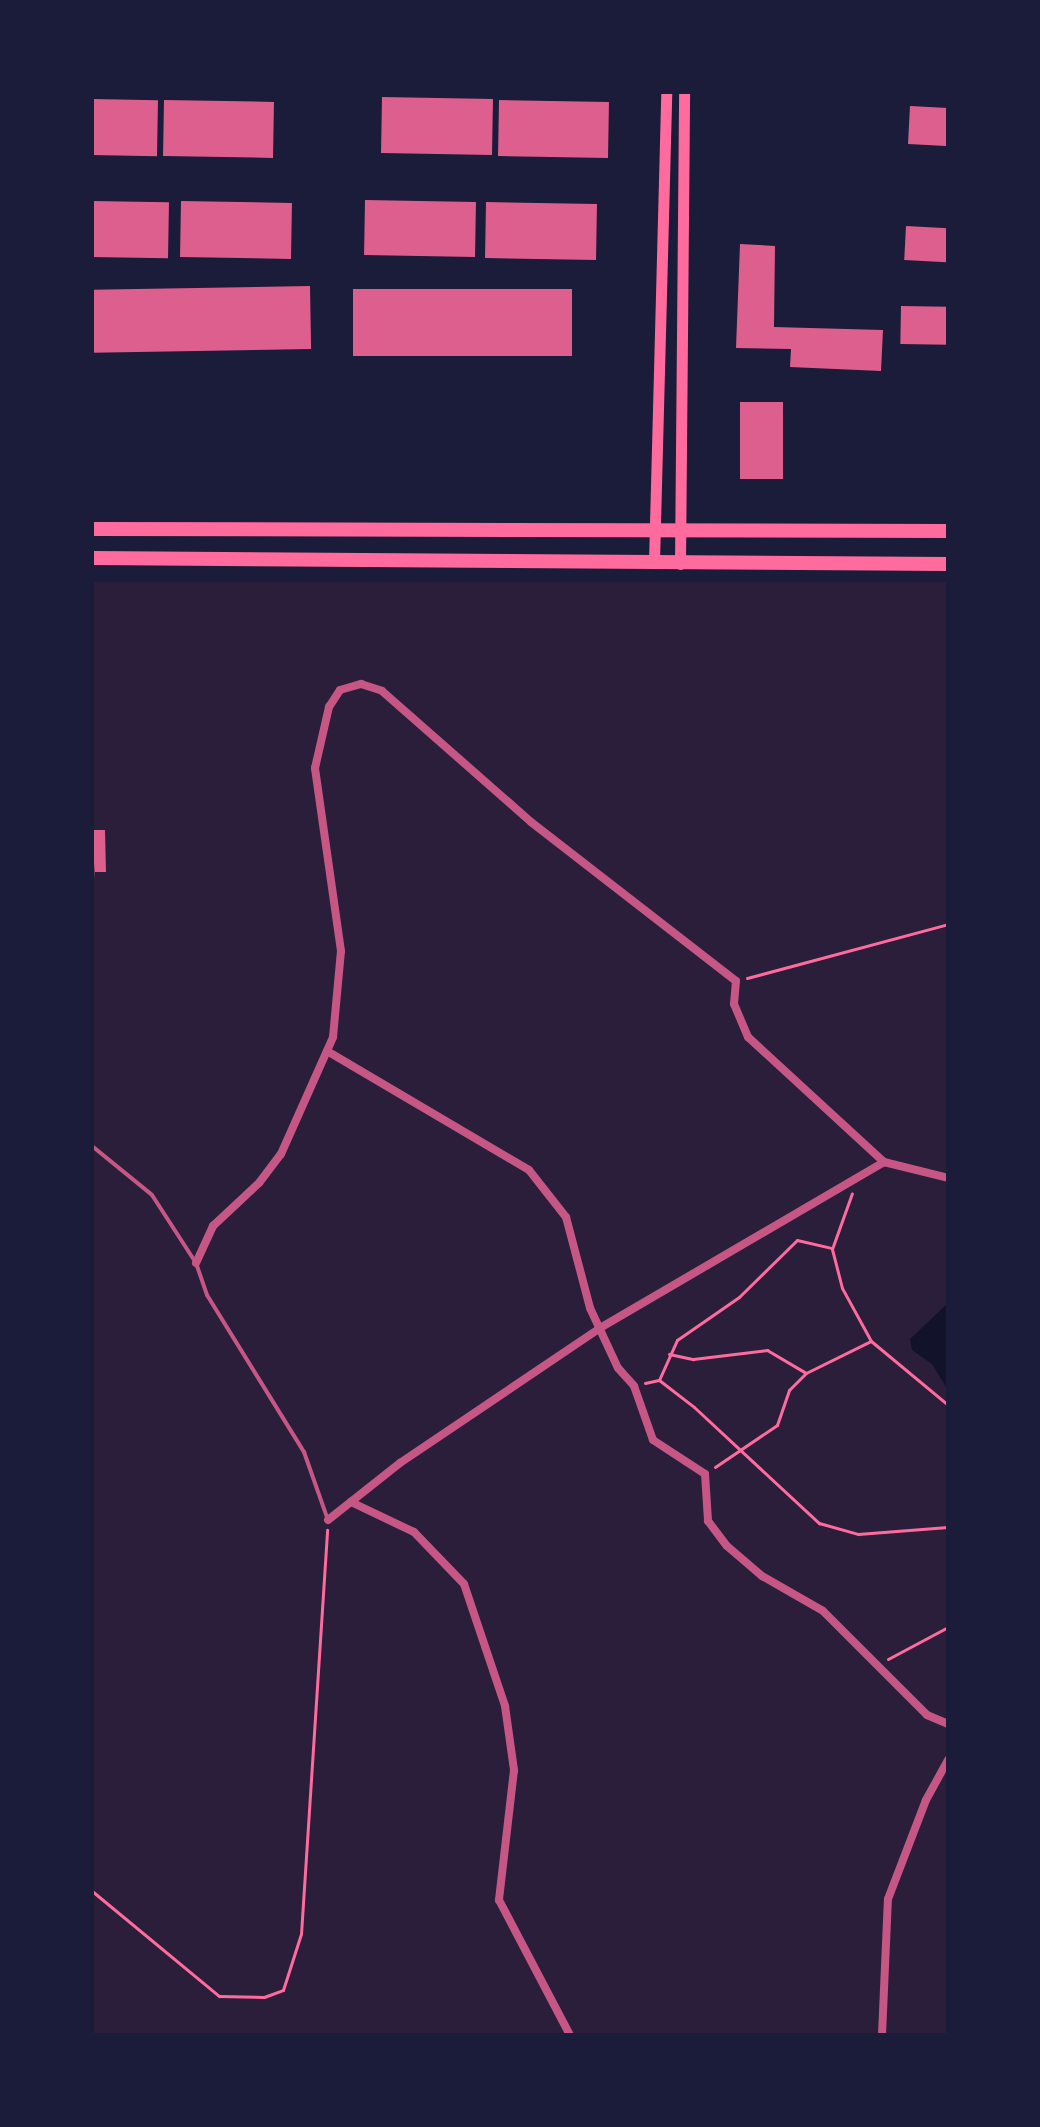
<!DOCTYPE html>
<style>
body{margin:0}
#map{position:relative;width:1040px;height:2127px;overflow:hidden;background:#1b1b3a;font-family:Cabin,sans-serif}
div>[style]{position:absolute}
.green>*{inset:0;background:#2a1e3b;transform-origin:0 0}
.water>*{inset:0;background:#12122b}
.building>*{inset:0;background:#dd5f8e;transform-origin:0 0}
.path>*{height:3px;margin:-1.5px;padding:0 1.5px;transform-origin:1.5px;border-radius:1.5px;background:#ff6b9d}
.service>*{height:4px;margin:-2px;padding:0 2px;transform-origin:2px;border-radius:2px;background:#c65784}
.minor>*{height:8px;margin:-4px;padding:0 4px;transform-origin:4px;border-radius:4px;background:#c65784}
.secondary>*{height:11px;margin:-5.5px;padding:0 5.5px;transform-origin:5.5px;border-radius:5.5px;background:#ff6b9d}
.trunk>*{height:14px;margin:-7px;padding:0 7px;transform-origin:7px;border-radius:7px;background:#ff6b9d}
span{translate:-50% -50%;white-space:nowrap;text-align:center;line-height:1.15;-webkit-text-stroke:6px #1b1b3a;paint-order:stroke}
.frame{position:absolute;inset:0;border:94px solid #1b1b3a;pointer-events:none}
</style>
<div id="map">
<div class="green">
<i style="left:948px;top:582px;width:1453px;height:856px;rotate:90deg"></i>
</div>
<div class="water">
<i style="clip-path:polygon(948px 1303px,948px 1390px,932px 1364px,912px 1350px,910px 1339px)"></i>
</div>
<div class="building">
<i style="left:382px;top:97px;width:111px;height:56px;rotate:1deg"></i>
<i style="left:92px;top:99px;width:66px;height:56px;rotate:1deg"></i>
<i style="left:164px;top:100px;width:110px;height:56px;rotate:1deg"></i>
<i style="left:499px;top:100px;width:110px;height:56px;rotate:1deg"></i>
<i style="left:910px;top:106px;width:38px;height:38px;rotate:3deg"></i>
<i style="left:365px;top:200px;width:111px;height:55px;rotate:1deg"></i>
<i style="left:92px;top:201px;width:77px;height:56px;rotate:1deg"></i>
<i style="left:181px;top:201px;width:111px;height:56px;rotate:1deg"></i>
<i style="left:486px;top:202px;width:111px;height:56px;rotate:1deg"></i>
<i style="left:906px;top:226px;width:42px;height:34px;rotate:3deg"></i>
<i style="clip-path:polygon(740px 244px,775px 246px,774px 327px,883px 330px,881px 371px,790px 367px,791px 349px,736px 348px)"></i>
<i style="left:310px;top:286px;width:63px;height:218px;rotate:89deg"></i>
<i style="left:572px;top:289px;width:67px;height:219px;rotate:90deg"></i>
<i style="left:901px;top:306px;width:47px;height:38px;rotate:1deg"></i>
<i style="left:740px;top:402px;width:43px;height:77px"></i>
<i style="clip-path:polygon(92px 830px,105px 830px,106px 872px,95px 872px,95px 879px)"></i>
</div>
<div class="path">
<i style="left:747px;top:978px;width:208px;rotate:-15deg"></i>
<i style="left:871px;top:1341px;width:100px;rotate:39.7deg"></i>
<i style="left:669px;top:1354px;width:25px;rotate:12deg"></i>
<i style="left:693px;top:1359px;width:75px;rotate:-6.9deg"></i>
<i style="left:767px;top:1350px;width:45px;rotate:30.5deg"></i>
<i style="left:659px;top:1380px;width:44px;rotate:-65.8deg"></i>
<i style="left:677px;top:1340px;width:75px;rotate:-34.7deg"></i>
<i style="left:739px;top:1297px;width:81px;rotate:-44.5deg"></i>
<i style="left:797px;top:1240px;width:35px;rotate:13deg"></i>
<i style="left:645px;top:1383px;width:14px;rotate:-12deg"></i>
<i style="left:659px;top:1380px;width:44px;rotate:37.6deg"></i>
<i style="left:694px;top:1407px;width:171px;rotate:42.9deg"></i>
<i style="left:819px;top:1523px;width:41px;rotate:15.8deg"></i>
<i style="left:858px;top:1534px;width:90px;rotate:-4.4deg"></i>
<i style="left:715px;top:1467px;width:75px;rotate:-34.1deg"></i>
<i style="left:777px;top:1425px;width:37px;rotate:-71deg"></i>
<i style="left:789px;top:1390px;width:24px;rotate:-45deg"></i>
<i style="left:806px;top:1373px;width:72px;rotate:-26.2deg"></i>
<i style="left:871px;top:1341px;width:60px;rotate:-118.7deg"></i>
<i style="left:842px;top:1288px;width:40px;rotate:-104.4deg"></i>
<i style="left:832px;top:1249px;width:59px;rotate:-70.3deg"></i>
<i style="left:888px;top:1659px;width:68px;rotate:-28.1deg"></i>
<i style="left:92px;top:1891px;width:165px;rotate:39.6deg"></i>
<i style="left:219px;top:1996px;width:45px;rotate:1.3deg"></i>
<i style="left:264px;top:1997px;width:20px;rotate:-20deg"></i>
<i style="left:283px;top:1990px;width:59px;rotate:-72.2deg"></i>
<i style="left:301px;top:1934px;width:405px;rotate:-86.3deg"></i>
</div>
<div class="service">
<i style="left:92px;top:1146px;width:77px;rotate:39.2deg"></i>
<i style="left:152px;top:1195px;width:81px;rotate:57.1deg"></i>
<i style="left:196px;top:1263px;width:34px;rotate:71deg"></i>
<i style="left:207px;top:1295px;width:185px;rotate:58.3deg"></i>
<i style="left:304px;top:1452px;width:72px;rotate:70.6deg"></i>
</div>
<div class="minor">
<i style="left:327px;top:1051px;width:234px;rotate:30.5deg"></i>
<i style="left:529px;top:1170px;width:60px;rotate:51.8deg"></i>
<i style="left:566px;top:1217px;width:94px;rotate:75.2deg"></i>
<i style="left:590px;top:1308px;width:66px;rotate:65deg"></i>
<i style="left:618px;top:1368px;width:24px;rotate:48deg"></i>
<i style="left:634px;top:1386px;width:57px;rotate:70.6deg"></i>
<i style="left:653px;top:1440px;width:62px;rotate:33.2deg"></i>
<i style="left:705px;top:1474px;width:47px;rotate:86.3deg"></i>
<i style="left:708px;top:1521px;width:31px;rotate:53deg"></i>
<i style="left:727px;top:1546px;width:46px;rotate:40.6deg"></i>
<i style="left:762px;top:1576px;width:70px;rotate:29.8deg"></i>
<i style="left:823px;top:1611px;width:147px;rotate:45deg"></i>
<i style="left:927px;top:1715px;width:23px;rotate:23deg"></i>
<i style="left:196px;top:1263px;width:41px;rotate:-65.3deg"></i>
<i style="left:213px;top:1226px;width:63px;rotate:-43.1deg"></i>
<i style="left:259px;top:1183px;width:36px;rotate:-53deg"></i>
<i style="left:281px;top:1154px;width:128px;rotate:-66deg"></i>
<i style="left:333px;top:1037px;width:86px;rotate:-84.7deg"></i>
<i style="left:341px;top:951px;width:185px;rotate:-98.1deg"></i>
<i style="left:315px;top:768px;width:63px;rotate:-77.1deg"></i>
<i style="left:329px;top:707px;width:20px;rotate:-57deg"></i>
<i style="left:340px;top:690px;width:22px;rotate:-16deg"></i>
<i style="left:361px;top:684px;width:22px;rotate:18deg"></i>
<i style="left:382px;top:691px;width:198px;rotate:41.3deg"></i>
<i style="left:531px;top:822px;width:259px;rotate:37.8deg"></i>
<i style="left:736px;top:981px;width:23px;rotate:95deg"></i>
<i style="left:734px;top:1004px;width:36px;rotate:67deg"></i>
<i style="left:748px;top:1037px;width:185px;rotate:42.6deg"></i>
<i style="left:351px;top:1502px;width:70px;rotate:25.5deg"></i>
<i style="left:414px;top:1532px;width:72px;rotate:46.1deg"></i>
<i style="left:464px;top:1584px;width:129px;rotate:71.4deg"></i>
<i style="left:505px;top:1706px;width:65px;rotate:82deg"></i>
<i style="left:514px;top:1770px;width:131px;rotate:96.6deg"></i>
<i style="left:499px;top:1900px;width:153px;rotate:62.3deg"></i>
<i style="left:328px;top:1520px;width:92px;rotate:-38.4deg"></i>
<i style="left:400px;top:1463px;width:241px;rotate:-34deg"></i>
<i style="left:600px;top:1328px;width:329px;rotate:-30.3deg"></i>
<i style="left:884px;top:1162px;width:66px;rotate:14deg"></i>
<i style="left:882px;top:2035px;width:136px;rotate:-87.5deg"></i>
<i style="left:888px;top:1899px;width:106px;rotate:-69deg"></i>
<i style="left:926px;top:1800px;width:46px;rotate:-61.2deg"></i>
</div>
<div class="secondary">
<i style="left:654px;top:562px;width:470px;rotate:-88.5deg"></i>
<i style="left:680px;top:564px;width:472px;rotate:-89.5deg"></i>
</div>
<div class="trunk">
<i style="left:92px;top:529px;width:856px;rotate:0.13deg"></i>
<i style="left:92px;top:558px;width:856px;rotate:0.4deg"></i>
</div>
<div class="frame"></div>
</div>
